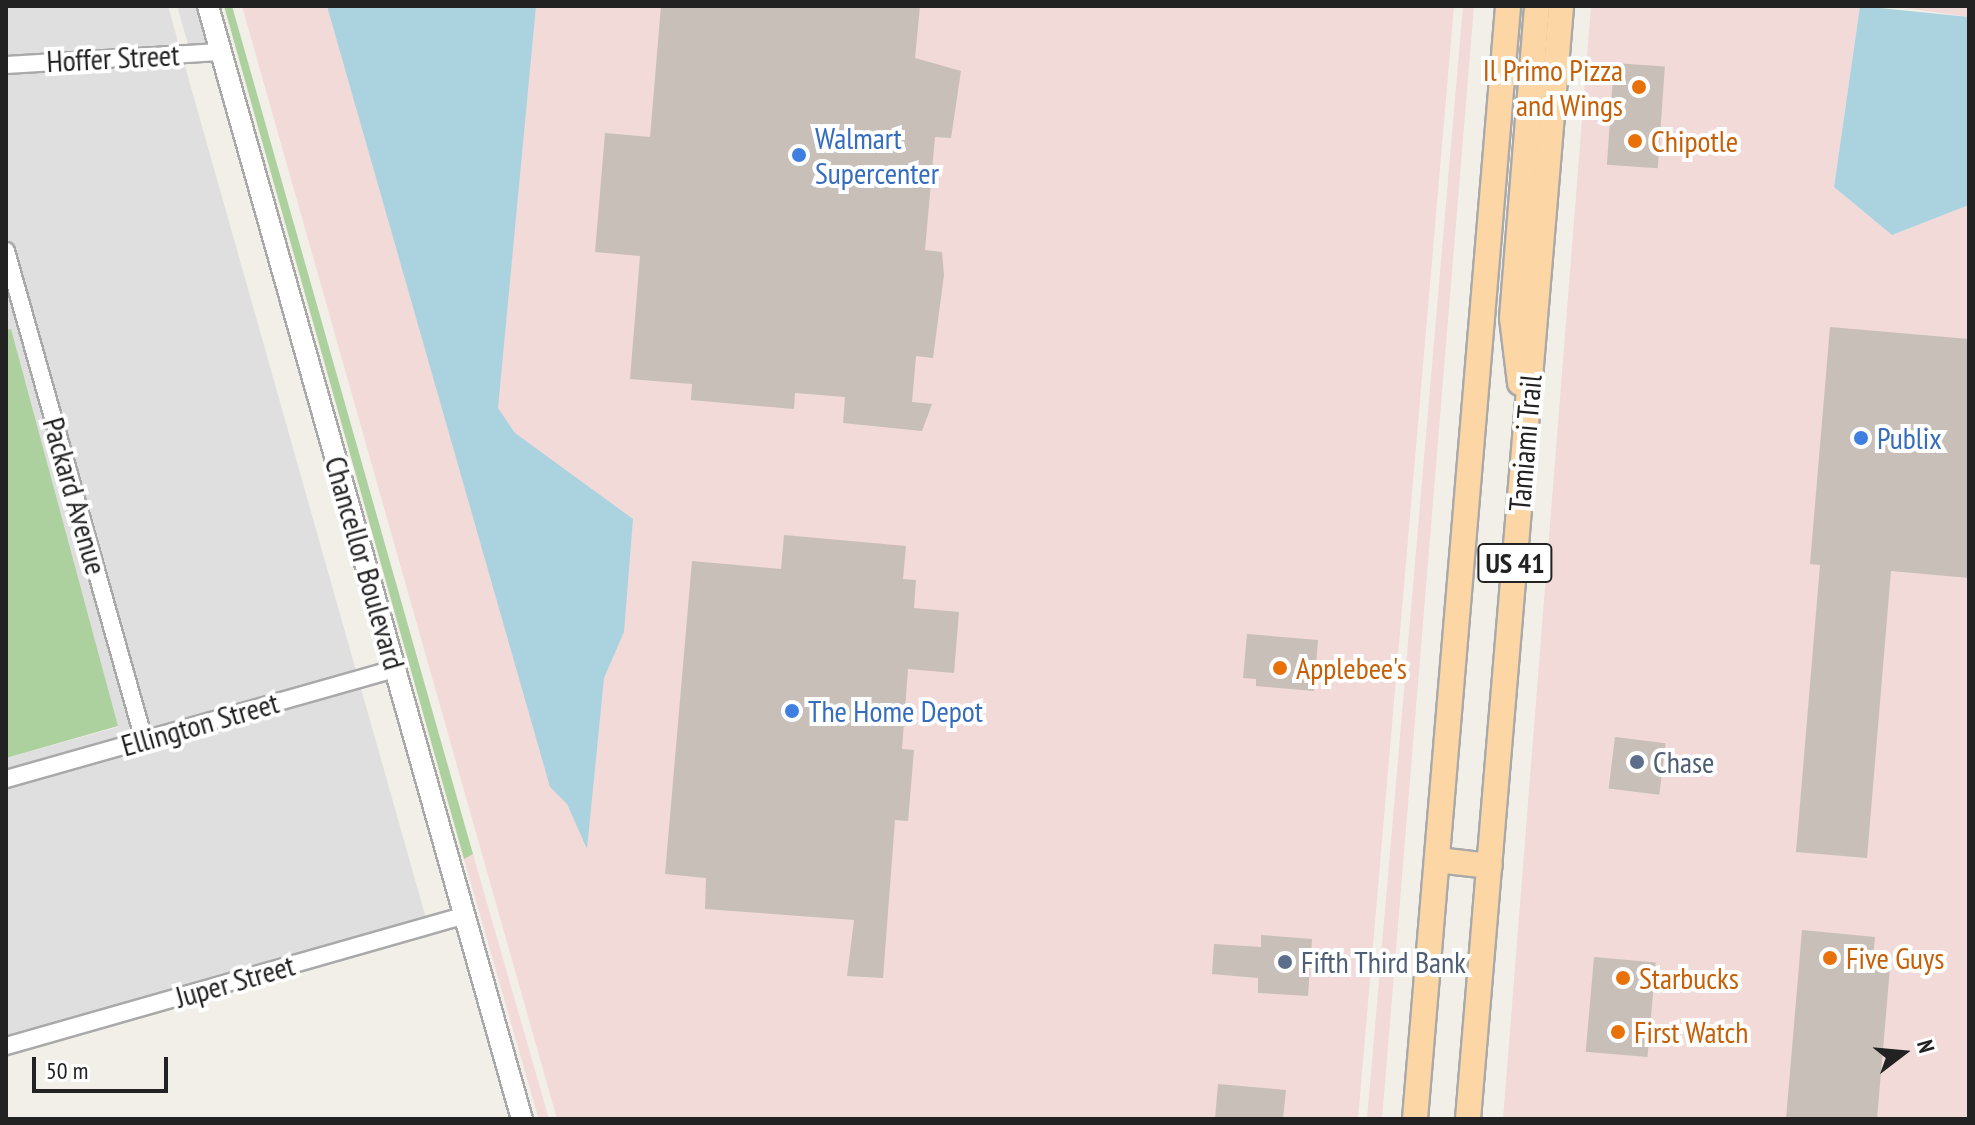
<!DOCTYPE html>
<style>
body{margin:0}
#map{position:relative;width:1975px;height:1125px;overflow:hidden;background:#f2efe9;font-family:"PT Sans Narrow",sans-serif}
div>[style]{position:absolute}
.residential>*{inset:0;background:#e0dfdf}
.commercial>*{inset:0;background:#f2dad9;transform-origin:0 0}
.forest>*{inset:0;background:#add19e}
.water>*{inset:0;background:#aad3df}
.building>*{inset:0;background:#c7bfb8;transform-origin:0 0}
.roads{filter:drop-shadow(2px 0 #a9a9a9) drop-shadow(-2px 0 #a9a9a9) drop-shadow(0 2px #a9a9a9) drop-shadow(0 -2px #a9a9a9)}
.minor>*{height:16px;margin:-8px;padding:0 8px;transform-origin:8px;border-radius:8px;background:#fff}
.tertiary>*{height:20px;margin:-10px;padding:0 10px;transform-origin:10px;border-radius:10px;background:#fff}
.primary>*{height:24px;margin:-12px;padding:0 12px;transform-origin:12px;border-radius:12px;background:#fcd6a4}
.dots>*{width:22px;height:22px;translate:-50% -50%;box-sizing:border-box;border:4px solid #fff;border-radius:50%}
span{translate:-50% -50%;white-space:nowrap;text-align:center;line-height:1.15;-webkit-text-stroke:8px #fff;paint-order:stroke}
.shield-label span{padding:2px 6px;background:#fff;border:2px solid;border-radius:6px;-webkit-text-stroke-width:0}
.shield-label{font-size:28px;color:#222;font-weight:700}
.street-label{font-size:30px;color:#222}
.food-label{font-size:30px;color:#c56008}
.right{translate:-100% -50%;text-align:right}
.left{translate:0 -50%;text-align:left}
.shop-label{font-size:30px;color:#366cbe}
.service-label{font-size:30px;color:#4e5e75}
.frame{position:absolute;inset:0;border:8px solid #222;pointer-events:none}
.north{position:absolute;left:1863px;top:1013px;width:80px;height:80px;-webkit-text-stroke:6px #fff;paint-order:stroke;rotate:74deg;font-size:22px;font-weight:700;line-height:32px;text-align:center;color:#222}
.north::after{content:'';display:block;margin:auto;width:28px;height:36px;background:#222;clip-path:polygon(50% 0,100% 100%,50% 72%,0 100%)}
.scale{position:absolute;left:32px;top:1057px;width:136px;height:36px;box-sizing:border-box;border:4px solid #222;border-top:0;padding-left:10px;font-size:24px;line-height:28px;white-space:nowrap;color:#222;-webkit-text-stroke:6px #fff;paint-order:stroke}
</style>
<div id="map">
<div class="residential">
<i style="clip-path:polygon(6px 6px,168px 6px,431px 936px,6px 1057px,6px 758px,118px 727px,6px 330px)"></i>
<i style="clip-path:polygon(177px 6px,197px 6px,207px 43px,188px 44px)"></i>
</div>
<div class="commercial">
<i style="clip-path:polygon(242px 6px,1454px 6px,1358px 1119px,557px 1119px)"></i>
<i style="clip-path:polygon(1463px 6px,1474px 6px,1382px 1119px,1367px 1119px)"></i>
<i style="clip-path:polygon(1591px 6px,1860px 6px,1834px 187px,1892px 235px,1969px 205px,1969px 1119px,1503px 1119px)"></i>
<i style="clip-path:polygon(1891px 6px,1969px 6px,1969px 17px)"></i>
<i style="left:473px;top:854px;width:275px;height:10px;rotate:74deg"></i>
</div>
<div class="forest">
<i style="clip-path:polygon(224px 6px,232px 6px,473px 854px,464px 859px)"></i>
<i style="clip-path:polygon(11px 329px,118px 726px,6px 758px,6px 330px)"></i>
</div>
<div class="water">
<i style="clip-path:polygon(327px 6px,536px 6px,498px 408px,515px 433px,633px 519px,624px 632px,604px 678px,587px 849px,567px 804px,550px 787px)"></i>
<i style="clip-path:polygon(1860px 6px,1969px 17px,1969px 205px,1892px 235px,1834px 187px)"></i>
</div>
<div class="building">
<i style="clip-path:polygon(661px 6px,920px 6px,915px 58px,961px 71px,951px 138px,935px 137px,925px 250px,942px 252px,944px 275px,933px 358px,916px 356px,912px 402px,932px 404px,922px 431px,843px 423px,845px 397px,795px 393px,794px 409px,691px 400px,692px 384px,630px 379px,640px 256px,595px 252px,605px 133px,650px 137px)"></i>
<i style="left:1614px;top:63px;width:51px;height:102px;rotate:4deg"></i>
<i style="clip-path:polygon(1830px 327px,1969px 339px,1969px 578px,1891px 571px,1867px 858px,1796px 852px,1820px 565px,1810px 564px)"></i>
<i style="clip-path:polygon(784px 535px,906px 546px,903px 579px,916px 580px,914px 608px,959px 612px,954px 673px,908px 669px,902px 749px,914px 750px,908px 821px,895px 820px,883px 978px,847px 976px,854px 920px,705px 909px,706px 878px,665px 874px,692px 561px,781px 569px)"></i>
<i style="clip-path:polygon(1247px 634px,1318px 640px,1314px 691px,1256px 686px,1256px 679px,1243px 678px)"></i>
<i style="left:1615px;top:737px;width:51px;height:52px;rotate:7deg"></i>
<i style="clip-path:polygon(1802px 930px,1875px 937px,1872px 967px,1890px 968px,1877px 1119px,1786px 1119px)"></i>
<i style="clip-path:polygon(1261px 935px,1312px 939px,1308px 996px,1258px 993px,1258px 978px,1212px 974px,1214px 944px,1261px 947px)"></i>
<i style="left:1594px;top:957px;width:62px;height:95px;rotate:5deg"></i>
<i style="clip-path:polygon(1218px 1084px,1286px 1090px,1283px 1119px,1215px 1119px)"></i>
</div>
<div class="roads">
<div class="minor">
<i style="left:6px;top:65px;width:214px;rotate:-3.5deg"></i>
<i style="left:6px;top:251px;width:508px;rotate:74.24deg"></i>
<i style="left:6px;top:779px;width:404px;rotate:-15.8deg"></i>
<i style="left:6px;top:1046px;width:477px;rotate:-15.9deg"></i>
</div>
<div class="tertiary">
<i style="left:208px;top:6px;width:1156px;rotate:74.25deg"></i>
</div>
<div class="primary">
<i style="left:1520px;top:383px;width:65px;rotate:-97deg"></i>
<i style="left:1512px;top:318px;width:313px;rotate:-85.4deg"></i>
<i style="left:1437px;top:860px;width:53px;rotate:6.5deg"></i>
<i style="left:1415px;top:1119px;width:1117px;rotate:-85.22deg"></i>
<i style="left:1468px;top:1119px;width:1117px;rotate:-85.22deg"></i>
</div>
</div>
<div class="dots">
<i style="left:1639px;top:87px;background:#e8710a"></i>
<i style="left:1635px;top:141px;background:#e8710a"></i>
<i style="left:799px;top:155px;background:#3f7fe0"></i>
<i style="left:1861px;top:438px;background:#3f7fe0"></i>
<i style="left:1280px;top:668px;background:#e8710a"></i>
<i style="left:792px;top:711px;background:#3f7fe0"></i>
<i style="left:1637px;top:762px;background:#5c6f8a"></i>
<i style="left:1830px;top:958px;background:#e8710a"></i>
<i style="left:1285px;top:962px;background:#5c6f8a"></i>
<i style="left:1623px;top:978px;background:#e8710a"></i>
<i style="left:1618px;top:1032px;background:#e8710a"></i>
</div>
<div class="shield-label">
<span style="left:1515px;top:563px">US 41</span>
</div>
<div class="street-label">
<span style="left:113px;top:58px;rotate:-3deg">Hoffer Street</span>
<span style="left:1525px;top:443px;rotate:-85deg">Tamiami Trail</span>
<span style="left:75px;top:496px;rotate:74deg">Packard Avenue</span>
<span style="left:365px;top:563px;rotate:74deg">Chancellor Boulevard</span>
<span style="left:200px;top:724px;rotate:-16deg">Ellington Street</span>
<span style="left:235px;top:981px;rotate:-16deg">Juper Street</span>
</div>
<div class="food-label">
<span class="right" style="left:1623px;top:87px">Il Primo Pizza<br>and Wings</span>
<span class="left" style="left:1651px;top:141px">Chipotle</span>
<span class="left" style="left:1296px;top:668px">Applebee's</span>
<span class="left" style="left:1846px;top:958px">Five Guys</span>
<span class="left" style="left:1639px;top:978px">Starbucks</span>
<span class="left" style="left:1634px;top:1032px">First Watch</span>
</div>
<div class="shop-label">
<span class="left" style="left:815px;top:155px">Walmart<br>Supercenter</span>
<span class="left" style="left:1877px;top:438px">Publix</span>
<span class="left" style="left:808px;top:711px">The Home Depot</span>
</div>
<div class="service-label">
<span class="left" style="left:1653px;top:762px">Chase</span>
<span class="left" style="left:1301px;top:962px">Fifth Third Bank</span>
</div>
<div class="frame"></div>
<div class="north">N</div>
<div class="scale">50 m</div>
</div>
